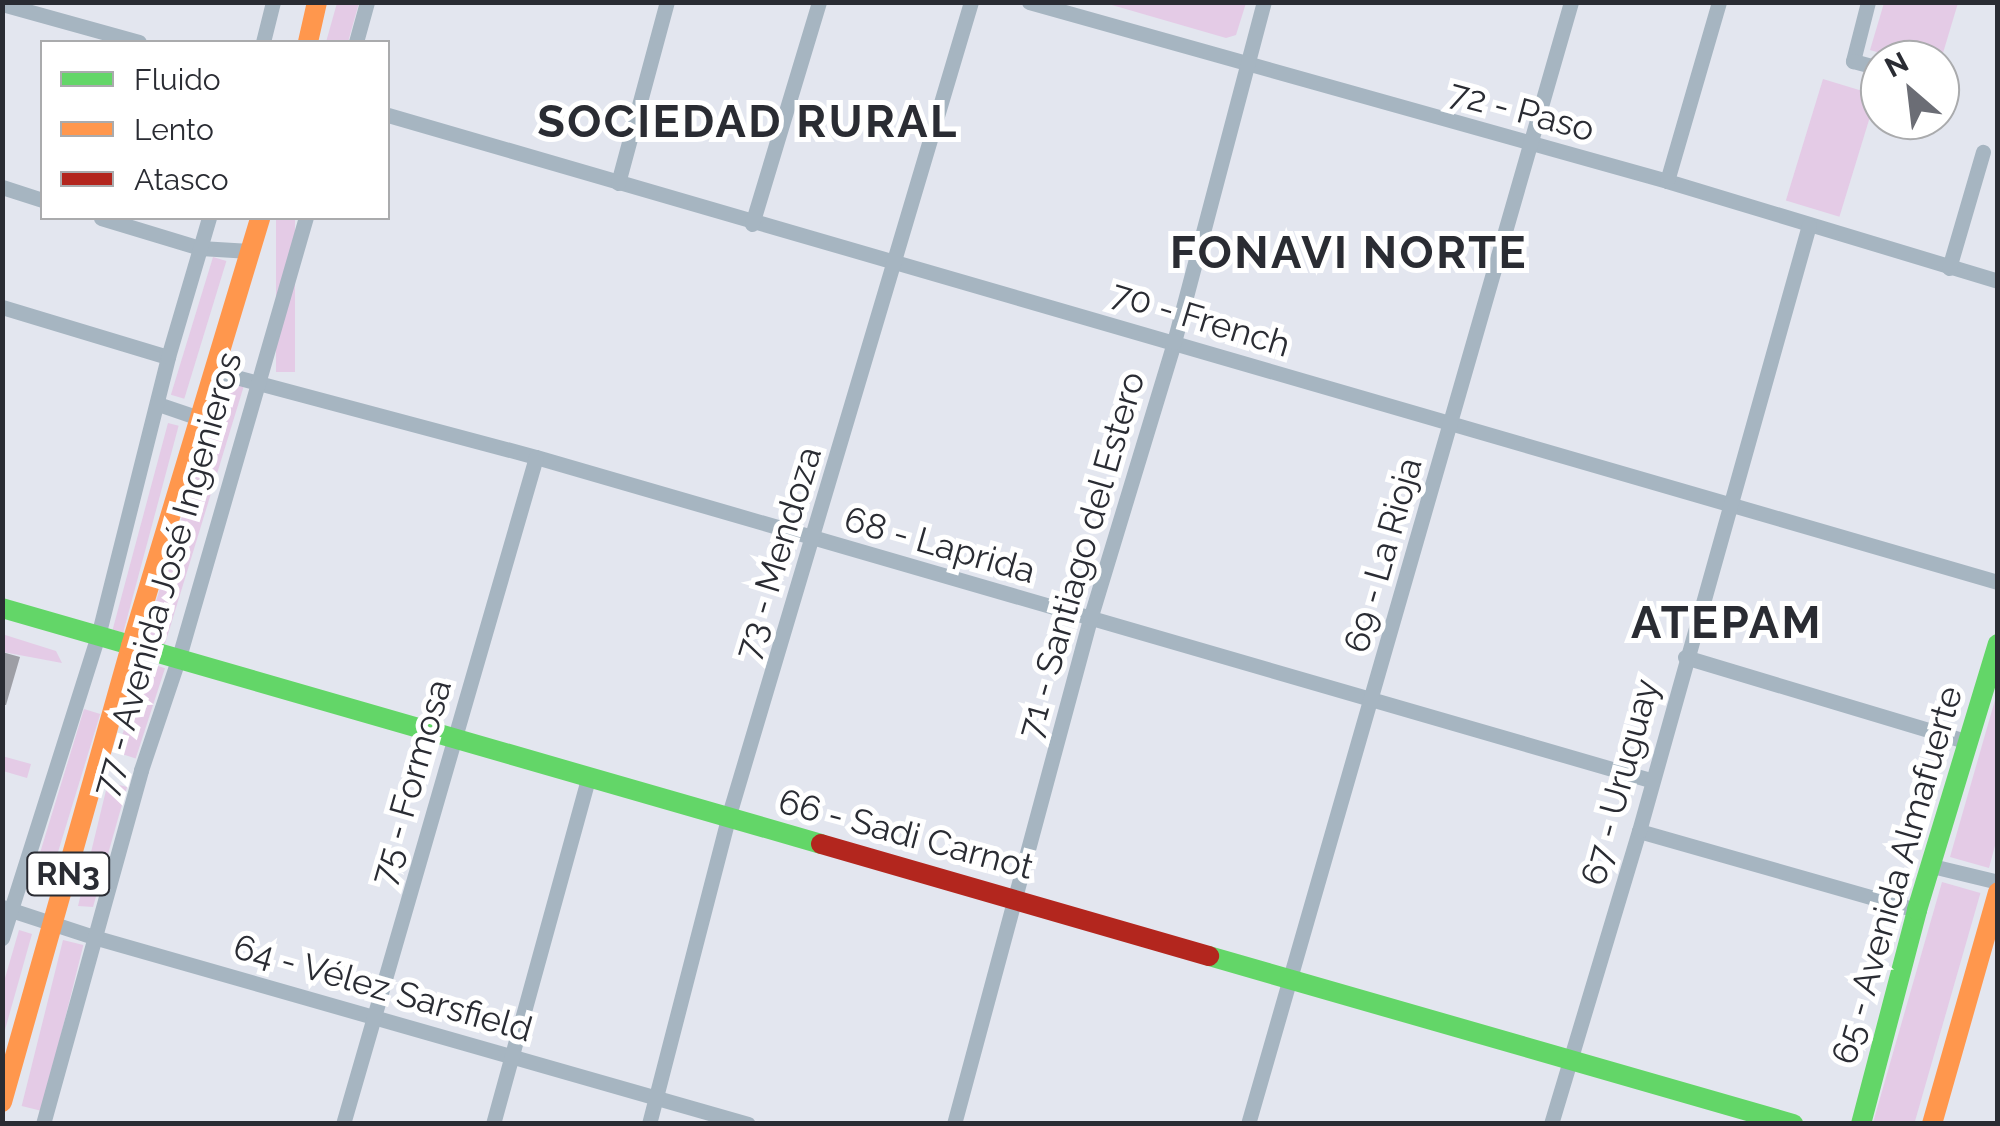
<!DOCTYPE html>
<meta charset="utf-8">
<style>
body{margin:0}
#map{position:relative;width:2000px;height:1126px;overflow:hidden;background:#e3e6ef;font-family:Raleway,sans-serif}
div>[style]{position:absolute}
.green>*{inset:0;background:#e4cbe6;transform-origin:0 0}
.building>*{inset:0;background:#9d9ea5}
.street>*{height:15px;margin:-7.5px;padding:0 7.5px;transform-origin:7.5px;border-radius:7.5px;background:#a6b5c1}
.fast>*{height:20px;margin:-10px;padding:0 10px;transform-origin:10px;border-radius:10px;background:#63d668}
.slow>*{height:20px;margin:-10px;padding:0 10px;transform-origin:10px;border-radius:10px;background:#ff974d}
.jam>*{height:20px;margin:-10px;padding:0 10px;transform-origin:10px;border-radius:10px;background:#b3261e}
span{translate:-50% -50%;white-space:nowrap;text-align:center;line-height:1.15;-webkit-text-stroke:10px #fff;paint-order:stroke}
.shield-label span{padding:2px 8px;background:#fff;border:2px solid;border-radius:8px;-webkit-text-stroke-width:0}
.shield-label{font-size:32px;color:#2a2c33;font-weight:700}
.street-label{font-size:35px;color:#2a2c33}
.district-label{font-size:45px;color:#2a2c33;font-weight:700;letter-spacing:2.5px}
.frame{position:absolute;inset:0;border:5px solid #2a2c33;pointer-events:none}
.legend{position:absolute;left:40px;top:40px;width:350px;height:180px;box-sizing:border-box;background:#fff;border:2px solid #aaabad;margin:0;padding:12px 18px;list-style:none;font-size:30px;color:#2a2c33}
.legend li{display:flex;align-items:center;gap:20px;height:50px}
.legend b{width:50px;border:2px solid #aaabad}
.north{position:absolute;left:1860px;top:40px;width:100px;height:100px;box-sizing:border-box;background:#fff;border:2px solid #aaabad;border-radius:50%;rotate:332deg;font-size:28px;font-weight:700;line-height:40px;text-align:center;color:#2a2c33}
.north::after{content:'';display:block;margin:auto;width:35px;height:45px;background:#6b6d75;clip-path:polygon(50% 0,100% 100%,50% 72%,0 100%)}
</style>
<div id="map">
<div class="green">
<i style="clip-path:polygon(337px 3px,359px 3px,348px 42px,326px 42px)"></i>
<i style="clip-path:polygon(1105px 3px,1246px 3px,1236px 35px,1226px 38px)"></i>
<i style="clip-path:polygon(1884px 3px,1958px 3px,1940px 63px,1904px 60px,1870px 50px)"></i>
<i style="left:1823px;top:79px;width:56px;height:127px;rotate:17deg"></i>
<i style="left:276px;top:218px;width:19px;height:154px"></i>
<i style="left:213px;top:257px;width:14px;height:144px;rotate:17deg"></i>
<i style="left:224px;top:379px;width:21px;height:271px;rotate:17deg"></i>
<i style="left:168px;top:423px;width:11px;height:214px;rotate:15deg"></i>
<i style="clip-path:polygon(2px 634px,56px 651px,62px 663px,3px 652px)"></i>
<i style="left:146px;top:662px;width:20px;height:95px;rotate:18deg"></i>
<i style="clip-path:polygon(1997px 693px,1997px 838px,1989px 868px,1950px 857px)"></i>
<i style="left:84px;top:709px;width:17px;height:170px;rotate:17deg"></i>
<i style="clip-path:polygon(2px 756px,31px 764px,27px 778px,3px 771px)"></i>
<i style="clip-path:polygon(108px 782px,127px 787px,93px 907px,78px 906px)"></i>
<i style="left:1942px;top:882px;width:40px;height:251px;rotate:16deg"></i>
<i style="clip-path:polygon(19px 930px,32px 934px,3px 1037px,3px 985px)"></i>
<i style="left:63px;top:940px;width:21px;height:171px;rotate:14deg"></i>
</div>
<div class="building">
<i style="clip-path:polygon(2px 652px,20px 657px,6px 705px,2px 705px)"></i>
</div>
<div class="street">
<i style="left:1029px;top:2px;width:663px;rotate:15.67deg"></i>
<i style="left:1667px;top:181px;width:346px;rotate:16.8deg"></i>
<i style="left:1868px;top:2px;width:61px;rotate:104.3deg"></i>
<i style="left:1853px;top:61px;width:28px;rotate:15deg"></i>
<i style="left:2px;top:4px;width:142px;rotate:15.5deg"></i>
<i style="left:263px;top:42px;width:41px;rotate:-76deg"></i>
<i style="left:356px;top:42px;width:41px;rotate:-74.6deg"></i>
<i style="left:388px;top:115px;width:1676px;rotate:16.18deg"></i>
<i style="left:1667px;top:181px;width:186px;rotate:-73.8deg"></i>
<i style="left:618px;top:183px;width:188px;rotate:-74.9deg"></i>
<i style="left:2px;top:187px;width:42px;rotate:18deg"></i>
<i style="left:101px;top:218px;width:103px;rotate:16.9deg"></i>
<i style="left:200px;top:248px;width:50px;rotate:3.4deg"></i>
<i style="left:752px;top:224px;width:232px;rotate:-73.2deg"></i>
<i style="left:1949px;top:268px;width:121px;rotate:-73.7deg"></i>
<i style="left:2px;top:307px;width:173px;rotate:16.8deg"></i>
<i style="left:213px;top:371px;width:334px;rotate:14.9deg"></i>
<i style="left:536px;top:457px;width:1160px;rotate:16.17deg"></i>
<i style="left:158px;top:404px;width:43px;rotate:18.9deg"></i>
<i style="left:1685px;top:657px;width:295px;rotate:16.7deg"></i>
<i style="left:1639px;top:831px;width:289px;rotate:15.9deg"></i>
<i style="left:1932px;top:866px;width:68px;rotate:13.6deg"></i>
<i style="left:2px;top:907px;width:100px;rotate:18.1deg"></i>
<i style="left:97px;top:938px;width:677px;rotate:15.95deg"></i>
<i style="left:2px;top:938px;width:317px;rotate:-72.4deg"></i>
<i style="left:98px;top:636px;width:288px;rotate:-75.9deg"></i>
<i style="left:168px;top:357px;width:145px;rotate:-73.6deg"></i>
<i style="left:43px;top:1124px;width:367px;rotate:-74.5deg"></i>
<i style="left:141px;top:770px;width:119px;rotate:-71.4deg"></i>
<i style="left:179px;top:657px;width:457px;rotate:-73.9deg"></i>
<i style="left:343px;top:1124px;width:694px;rotate:-73.86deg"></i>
<i style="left:493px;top:1124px;width:358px;rotate:-74.6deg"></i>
<i style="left:649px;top:1124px;width:316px;rotate:-75.5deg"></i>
<i style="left:728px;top:818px;width:851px;rotate:-73.42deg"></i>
<i style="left:954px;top:1124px;width:523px;rotate:-74.93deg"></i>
<i style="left:1090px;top:619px;width:289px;rotate:-73.1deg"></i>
<i style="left:1174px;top:342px;width:352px;rotate:-75.2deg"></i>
<i style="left:1248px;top:1124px;width:1168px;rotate:-73.94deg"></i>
<i style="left:1551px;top:1124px;width:306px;rotate:-73.3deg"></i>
<i style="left:1639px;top:831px;width:629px;rotate:-74.33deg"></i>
</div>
<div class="fast">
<i style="left:2px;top:608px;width:852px;rotate:16.07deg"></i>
<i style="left:1209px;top:956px;width:608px;rotate:16.05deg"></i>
<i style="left:1861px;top:1124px;width:221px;rotate:-75.3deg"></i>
<i style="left:1917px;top:910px;width:278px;rotate:-73.1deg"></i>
</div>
<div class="slow">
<i style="left:308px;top:42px;width:41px;rotate:-77.3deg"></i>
<i style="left:2px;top:1102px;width:474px;rotate:-74.2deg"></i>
<i style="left:131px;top:646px;width:447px;rotate:-73.2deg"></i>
<i style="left:1932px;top:1124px;width:241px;rotate:-74.1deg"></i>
</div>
<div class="jam">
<i style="left:821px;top:844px;width:404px;rotate:16.1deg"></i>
</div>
<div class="shield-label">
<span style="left:68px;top:874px">RN3</span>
</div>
<div class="street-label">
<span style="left:1522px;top:111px;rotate:15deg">72 - Paso</span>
<span style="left:1201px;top:319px;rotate:17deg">70 - French</span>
<span style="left:940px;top:545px;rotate:16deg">68 - Laprida</span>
<span style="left:778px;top:553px;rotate:-73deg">73 - Mendoza</span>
<span style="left:1081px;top:555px;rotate:-74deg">71 - Santiago del Estero</span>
<span style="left:1383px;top:555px;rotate:-74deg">69 - La Rioja</span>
<span style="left:167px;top:574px;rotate:-74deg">77 - Avenida José Ingenieros</span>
<span style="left:411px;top:782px;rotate:-74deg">75 - Formosa</span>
<span style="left:1620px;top:782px;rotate:-75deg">67 - Uruguay</span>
<span style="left:906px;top:834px;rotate:15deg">66 - Sadi Carnot</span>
<span style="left:1897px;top:875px;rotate:-74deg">65 - Avenida Almafuerte</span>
<span style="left:383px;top:988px;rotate:16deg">64 - Vélez Sarsfield</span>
</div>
<div class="district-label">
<span style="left:748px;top:122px">SOCIEDAD RURAL</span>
<span style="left:1349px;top:253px">FONAVI NORTE</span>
<span style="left:1727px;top:623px">ATEPAM</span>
</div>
<div class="frame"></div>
<ul class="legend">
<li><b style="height:12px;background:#63d668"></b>Fluido</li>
<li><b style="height:12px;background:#ff974d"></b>Lento</li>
<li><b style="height:12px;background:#b3261e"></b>Atasco</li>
</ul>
<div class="north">N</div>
</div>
